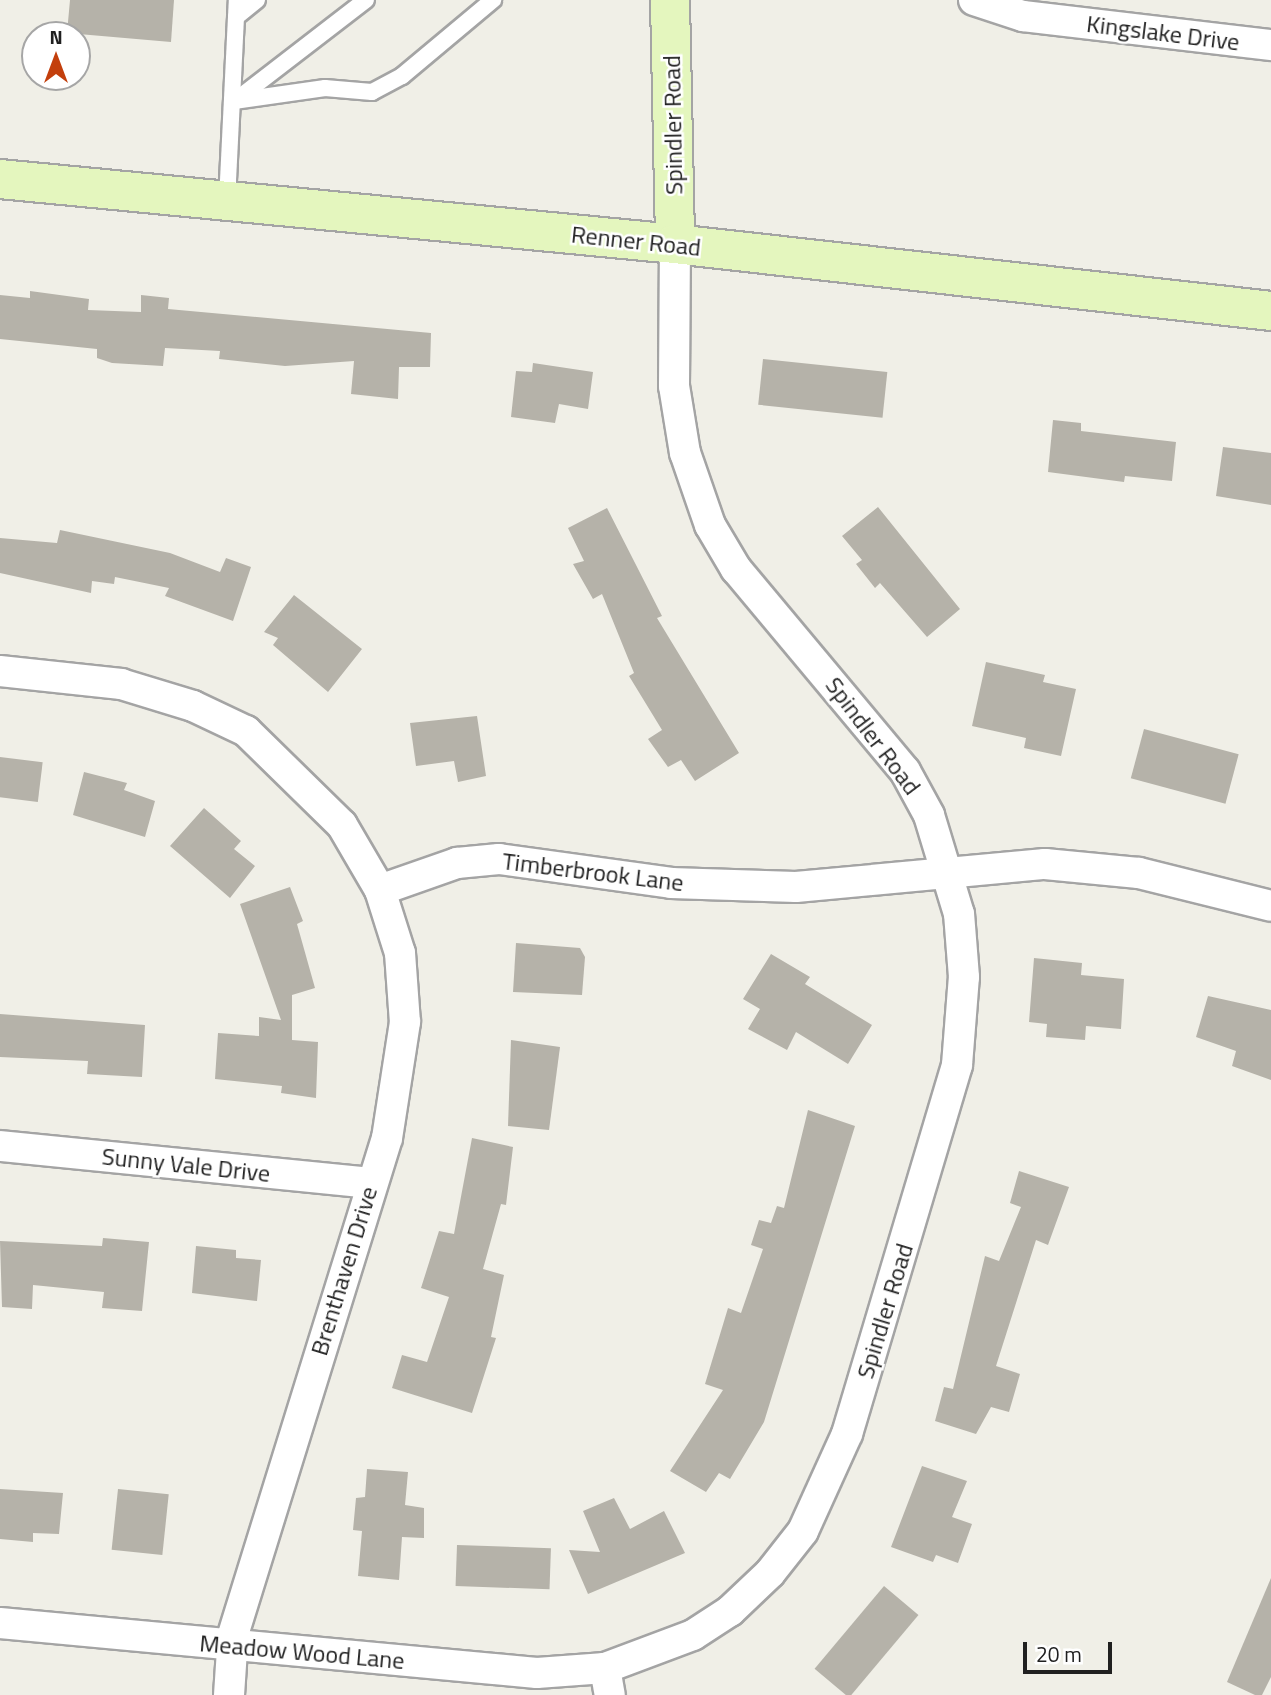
<!DOCTYPE html>
<style>
body{margin:0}
#map{position:relative;width:1271px;height:1695px;overflow:hidden;background:#f0efe7;font-family:"Titillium Web",sans-serif}
div>[style]{position:absolute}
.building>*{inset:0;background:#b5b2a9;transform-origin:0 0}
.roads{filter:drop-shadow(2px 0 #a4a4a4) drop-shadow(-2px 0 #a4a4a4) drop-shadow(0 2px #a4a4a4) drop-shadow(0 -2px #a4a4a4)}
.lane>*{height:16px;margin:-8px;padding:0 8px;transform-origin:8px;border-radius:8px;background:#fff}
.street>*{height:30px;margin:-15px;padding:0 15px;transform-origin:15px;border-radius:15px;background:#fff}
.secondary>*{height:38px;margin:-19px;padding:0 19px;transform-origin:19px;border-radius:19px;background:#e4f6be}
span{translate:-50% -50%;white-space:nowrap;text-align:center;line-height:1.15;-webkit-text-stroke:5px #fff;paint-order:stroke}
.street-label{font-size:24px;color:#202020}
.north{position:absolute;left:21px;top:21px;width:70px;height:70px;box-sizing:border-box;background:#fff;border:2px solid #a6a6a6;border-radius:50%;rotate:0deg;font-size:19px;font-weight:700;line-height:28px;text-align:center;color:#202020}
.north::after{content:'';display:block;margin:auto;width:24px;height:32px;background:#c33f0c;clip-path:polygon(50% 0,100% 100%,50% 72%,0 100%)}
.scale{position:absolute;left:1023px;top:1642px;width:89px;height:32px;box-sizing:border-box;border:4px solid #202020;border-top:0;padding-left:9px;font-size:21px;line-height:24px;white-space:nowrap;color:#202020;-webkit-text-stroke:5px #fff;paint-order:stroke}
</style>
<div id="map">
<div class="building">
<i style="clip-path:polygon(70px 0,174px 0,171px 42px,67px 33px)"></i>
<i style="clip-path:polygon(30px 291px,89px 299px,88px 310px,141px 312px,141px 295px,169px 298px,168px 309px,431px 333px,430px 367px,399px 367px,398px 399px,351px 394px,354px 361px,285px 366px,219px 359px,220px 351px,165px 348px,163px 366px,112px 363px,97px 358px,97px 349px,0 339px,0 295px,30px 298px)"></i>
<i style="left:763px;top:359px;width:125px;height:46px;rotate:6deg"></i>
<i style="clip-path:polygon(533px 363px,593px 372px,588px 409px,559px 404px,555px 423px,511px 417px,516px 371px,532px 372px)"></i>
<i style="clip-path:polygon(1053px 420px,1081px 423px,1081px 431px,1176px 442px,1172px 481px,1125px 476px,1124px 482px,1048px 472px)"></i>
<i style="clip-path:polygon(1223px 447px,1271px 453px,1271px 505px,1216px 496px)"></i>
<i style="clip-path:polygon(878px 507px,960px 609px,927px 637px,880px 583px,875px 588px,856px 564px,862px 560px,842px 536px)"></i>
<i style="clip-path:polygon(607px 508px,662px 616px,657px 618px,739px 753px,695px 781px,681px 760px,668px 767px,648px 739px,662px 730px,629px 676px,634px 673px,602px 594px,593px 599px,573px 564px,584px 561px,568px 528px)"></i>
<i style="clip-path:polygon(60px 530px,170px 553px,220px 572px,226px 558px,251px 567px,233px 621px,165px 596px,169px 588px,115px 577px,114px 584px,92px 581px,91px 593px,0 573px,0 538px,57px 543px)"></i>
<i style="clip-path:polygon(294px 595px,362px 649px,328px 692px,273px 645px,278px 638px,264px 632px)"></i>
<i style="clip-path:polygon(986px 662px,1045px 675px,1043px 682px,1076px 689px,1061px 756px,1024px 748px,1026px 738px,972px 726px)"></i>
<i style="clip-path:polygon(477px 716px,486px 776px,458px 782px,454px 761px,416px 766px,410px 723px)"></i>
<i style="left:1144px;top:729px;width:98px;height:51px;rotate:15deg"></i>
<i style="left:0;top:757px;width:43px;height:40px;rotate:7deg"></i>
<i style="clip-path:polygon(84px 772px,127px 783px,124px 790px,155px 801px,145px 837px,73px 815px)"></i>
<i style="clip-path:polygon(204px 808px,241px 841px,234px 849px,255px 866px,230px 898px,170px 846px)"></i>
<i style="clip-path:polygon(290px 887px,303px 921px,297px 924px,315px 988px,292px 995px,292px 1040px,318px 1042px,316px 1098px,281px 1093px,282px 1086px,215px 1079px,218px 1033px,259px 1036px,259px 1017px,281px 1020px,240px 904px)"></i>
<i style="clip-path:polygon(516px 943px,580px 948px,585px 957px,582px 995px,513px 992px)"></i>
<i style="clip-path:polygon(771px 954px,810px 977px,805px 984px,872px 1025px,848px 1064px,796px 1032px,787px 1050px,748px 1029px,760px 1009px,743px 999px)"></i>
<i style="clip-path:polygon(1034px 958px,1082px 963px,1081px 975px,1124px 979px,1121px 1029px,1086px 1026px,1085px 1040px,1046px 1037px,1047px 1024px,1029px 1022px)"></i>
<i style="clip-path:polygon(1208px 996px,1271px 1010px,1271px 1080px,1232px 1066px,1236px 1051px,1196px 1037px)"></i>
<i style="clip-path:polygon(0 1014px,145px 1025px,142px 1077px,87px 1074px,88px 1061px,0 1057px)"></i>
<i style="clip-path:polygon(511px 1040px,560px 1047px,549px 1130px,508px 1126px)"></i>
<i style="clip-path:polygon(808px 1110px,855px 1126px,764px 1422px,730px 1479px,719px 1473px,706px 1492px,670px 1471px,723px 1390px,705px 1384px,728px 1308px,741px 1313px,763px 1249px,751px 1245px,759px 1220px,771px 1223px,777px 1206px,784px 1208px)"></i>
<i style="clip-path:polygon(472px 1138px,513px 1147px,506px 1205px,501px 1204px,483px 1269px,504px 1275px,491px 1337px,496px 1338px,472px 1413px,392px 1388px,402px 1355px,427px 1362px,449px 1297px,421px 1288px,439px 1231px,454px 1234px)"></i>
<i style="clip-path:polygon(1019px 1171px,1069px 1187px,1048px 1245px,1036px 1240px,996px 1366px,1020px 1374px,1009px 1412px,991px 1407px,976px 1434px,935px 1421px,944px 1387px,953px 1389px,985px 1256px,999px 1261px,1021px 1207px,1010px 1203px)"></i>
<i style="clip-path:polygon(103px 1238px,149px 1242px,142px 1311px,102px 1308px,104px 1292px,33px 1285px,32px 1309px,2px 1307px,0 1241px,102px 1246px)"></i>
<i style="clip-path:polygon(196px 1246px,236px 1250px,236px 1258px,261px 1260px,257px 1301px,192px 1293px)"></i>
<i style="clip-path:polygon(922px 1466px,967px 1481px,952px 1517px,972px 1524px,958px 1563px,936px 1555px,933px 1562px,891px 1547px)"></i>
<i style="clip-path:polygon(367px 1469px,408px 1472px,405px 1505px,424px 1508px,424px 1538px,402px 1537px,399px 1580px,358px 1576px,362px 1531px,353px 1530px,356px 1498px,365px 1497px)"></i>
<i style="clip-path:polygon(0 1489px,63px 1493px,59px 1534px,33px 1533px,33px 1542px,0 1539px)"></i>
<i style="left:118px;top:1489px;width:51px;height:61px;rotate:6deg"></i>
<i style="clip-path:polygon(614px 1498px,630px 1529px,664px 1511px,685px 1553px,588px 1594px,569px 1550px,600px 1552px,583px 1511px)"></i>
<i style="left:457px;top:1545px;width:94px;height:41px;rotate:2deg"></i>
<i style="clip-path:polygon(1271px 1578px,1271px 1677px,1262px 1695px,1255px 1695px,1227px 1682px)"></i>
<i style="left:884px;top:1586px;width:45px;height:108px;rotate:40deg"></i>
</div>
<div class="roads">
<div class="lane">
<i style="left:236px;top:17px;width:27px;rotate:-39deg"></i>
<i style="left:236px;top:100px;width:164px;rotate:-37.6deg"></i>
<i style="left:234px;top:101px;width:92px;rotate:-8.1deg"></i>
<i style="left:325px;top:88px;width:47px;rotate:4.9deg"></i>
<i style="left:372px;top:92px;width:34px;rotate:-28deg"></i>
<i style="left:402px;top:76px;width:119px;rotate:-39.9deg"></i>
<i style="left:227px;top:201px;width:201px;rotate:-87.2deg"></i>
</div>
<div class="street">
<i style="left:974px;top:0;width:52px;rotate:18.1deg"></i>
<i style="left:1023px;top:16px;width:250px;rotate:6.7deg"></i>
<i style="left:0;top:671px;width:122px;rotate:6.1deg"></i>
<i style="left:121px;top:684px;width:75px;rotate:17deg"></i>
<i style="left:193px;top:706px;width:59px;rotate:25.3deg"></i>
<i style="left:246px;top:731px;width:134px;rotate:44.4deg"></i>
<i style="left:342px;top:825px;width:75px;rotate:59.7deg"></i>
<i style="left:380px;top:890px;width:66px;rotate:72.4deg"></i>
<i style="left:400px;top:953px;width:69px;rotate:85.9deg"></i>
<i style="left:405px;top:1022px;width:117px;rotate:98.8deg"></i>
<i style="left:387px;top:1138px;width:520px;rotate:107.22deg"></i>
<i style="left:233px;top:1635px;width:60px;rotate:93.8deg"></i>
<i style="left:380px;top:890px;width:82px;rotate:-19.3deg"></i>
<i style="left:457px;top:863px;width:42px;rotate:-5.4deg"></i>
<i style="left:499px;top:859px;width:174px;rotate:7.9deg"></i>
<i style="left:671px;top:883px;width:125px;rotate:1.8deg"></i>
<i style="left:796px;top:887px;width:250px;rotate:-5.3deg"></i>
<i style="left:1045px;top:864px;width:94px;rotate:5.5deg"></i>
<i style="left:1139px;top:873px;width:136px;rotate:14deg"></i>
<i style="left:0;top:1146px;width:373px;rotate:5.7deg"></i>
<i style="left:0;top:1623px;width:539px;rotate:5.32deg"></i>
<i style="left:537px;top:1673px;width:68px;rotate:-4.2deg"></i>
<i style="left:605px;top:1668px;width:94px;rotate:-20.6deg"></i>
<i style="left:693px;top:1635px;width:44px;rotate:-33deg"></i>
<i style="left:730px;top:1611px;width:55px;rotate:-43.5deg"></i>
<i style="left:770px;top:1573px;width:53px;rotate:-51.8deg"></i>
<i style="left:803px;top:1531px;width:107px;rotate:-65.6deg"></i>
<i style="left:847px;top:1434px;width:385px;rotate:-73.4deg"></i>
<i style="left:957px;top:1065px;width:88px;rotate:-85.5deg"></i>
<i style="left:964px;top:977px;width:63px;rotate:-94.5deg"></i>
<i style="left:959px;top:914px;width:103px;rotate:-106.9deg"></i>
<i style="left:929px;top:815px;width:50px;rotate:-118.6deg"></i>
<i style="left:905px;top:771px;width:263px;rotate:-129.9deg"></i>
<i style="left:736px;top:569px;width:51px;rotate:-120.6deg"></i>
<i style="left:710px;top:525px;width:76px;rotate:-109.1deg"></i>
<i style="left:685px;top:453px;width:68px;rotate:-99.3deg"></i>
<i style="left:674px;top:386px;width:142px;rotate:-89.6deg"></i>
<i style="left:605px;top:1668px;width:27px;rotate:80deg"></i>
</div>
<div class="secondary">
<i style="left:670px;top:0;width:244px;rotate:88.8deg"></i>
<i style="left:0;top:179px;width:678px;rotate:5.5deg"></i>
<i style="left:675px;top:244px;width:600px;rotate:6.41deg"></i>
</div>
</div>
<div class="street-label">
<span style="left:1163px;top:33px;rotate:7deg">Kingslake Drive</span>
<span style="left:673px;top:125px;rotate:-91deg">Spindler Road</span>
<span style="left:636px;top:241px;rotate:6deg">Renner Road</span>
<span style="left:873px;top:736px;rotate:53deg">Spindler Road</span>
<span style="left:593px;top:872px;rotate:7deg">Timberbrook Lane</span>
<span style="left:186px;top:1165px;rotate:6deg">Sunny Vale Drive</span>
<span style="left:344px;top:1271px;rotate:-73deg">Brenthaven Drive</span>
<span style="left:885px;top:1311px;rotate:-73deg">Spindler Road</span>
<span style="left:302px;top:1652px;rotate:5deg">Meadow Wood Lane</span>
</div>
<div class="north">N</div>
<div class="scale">20 m</div>
</div>
